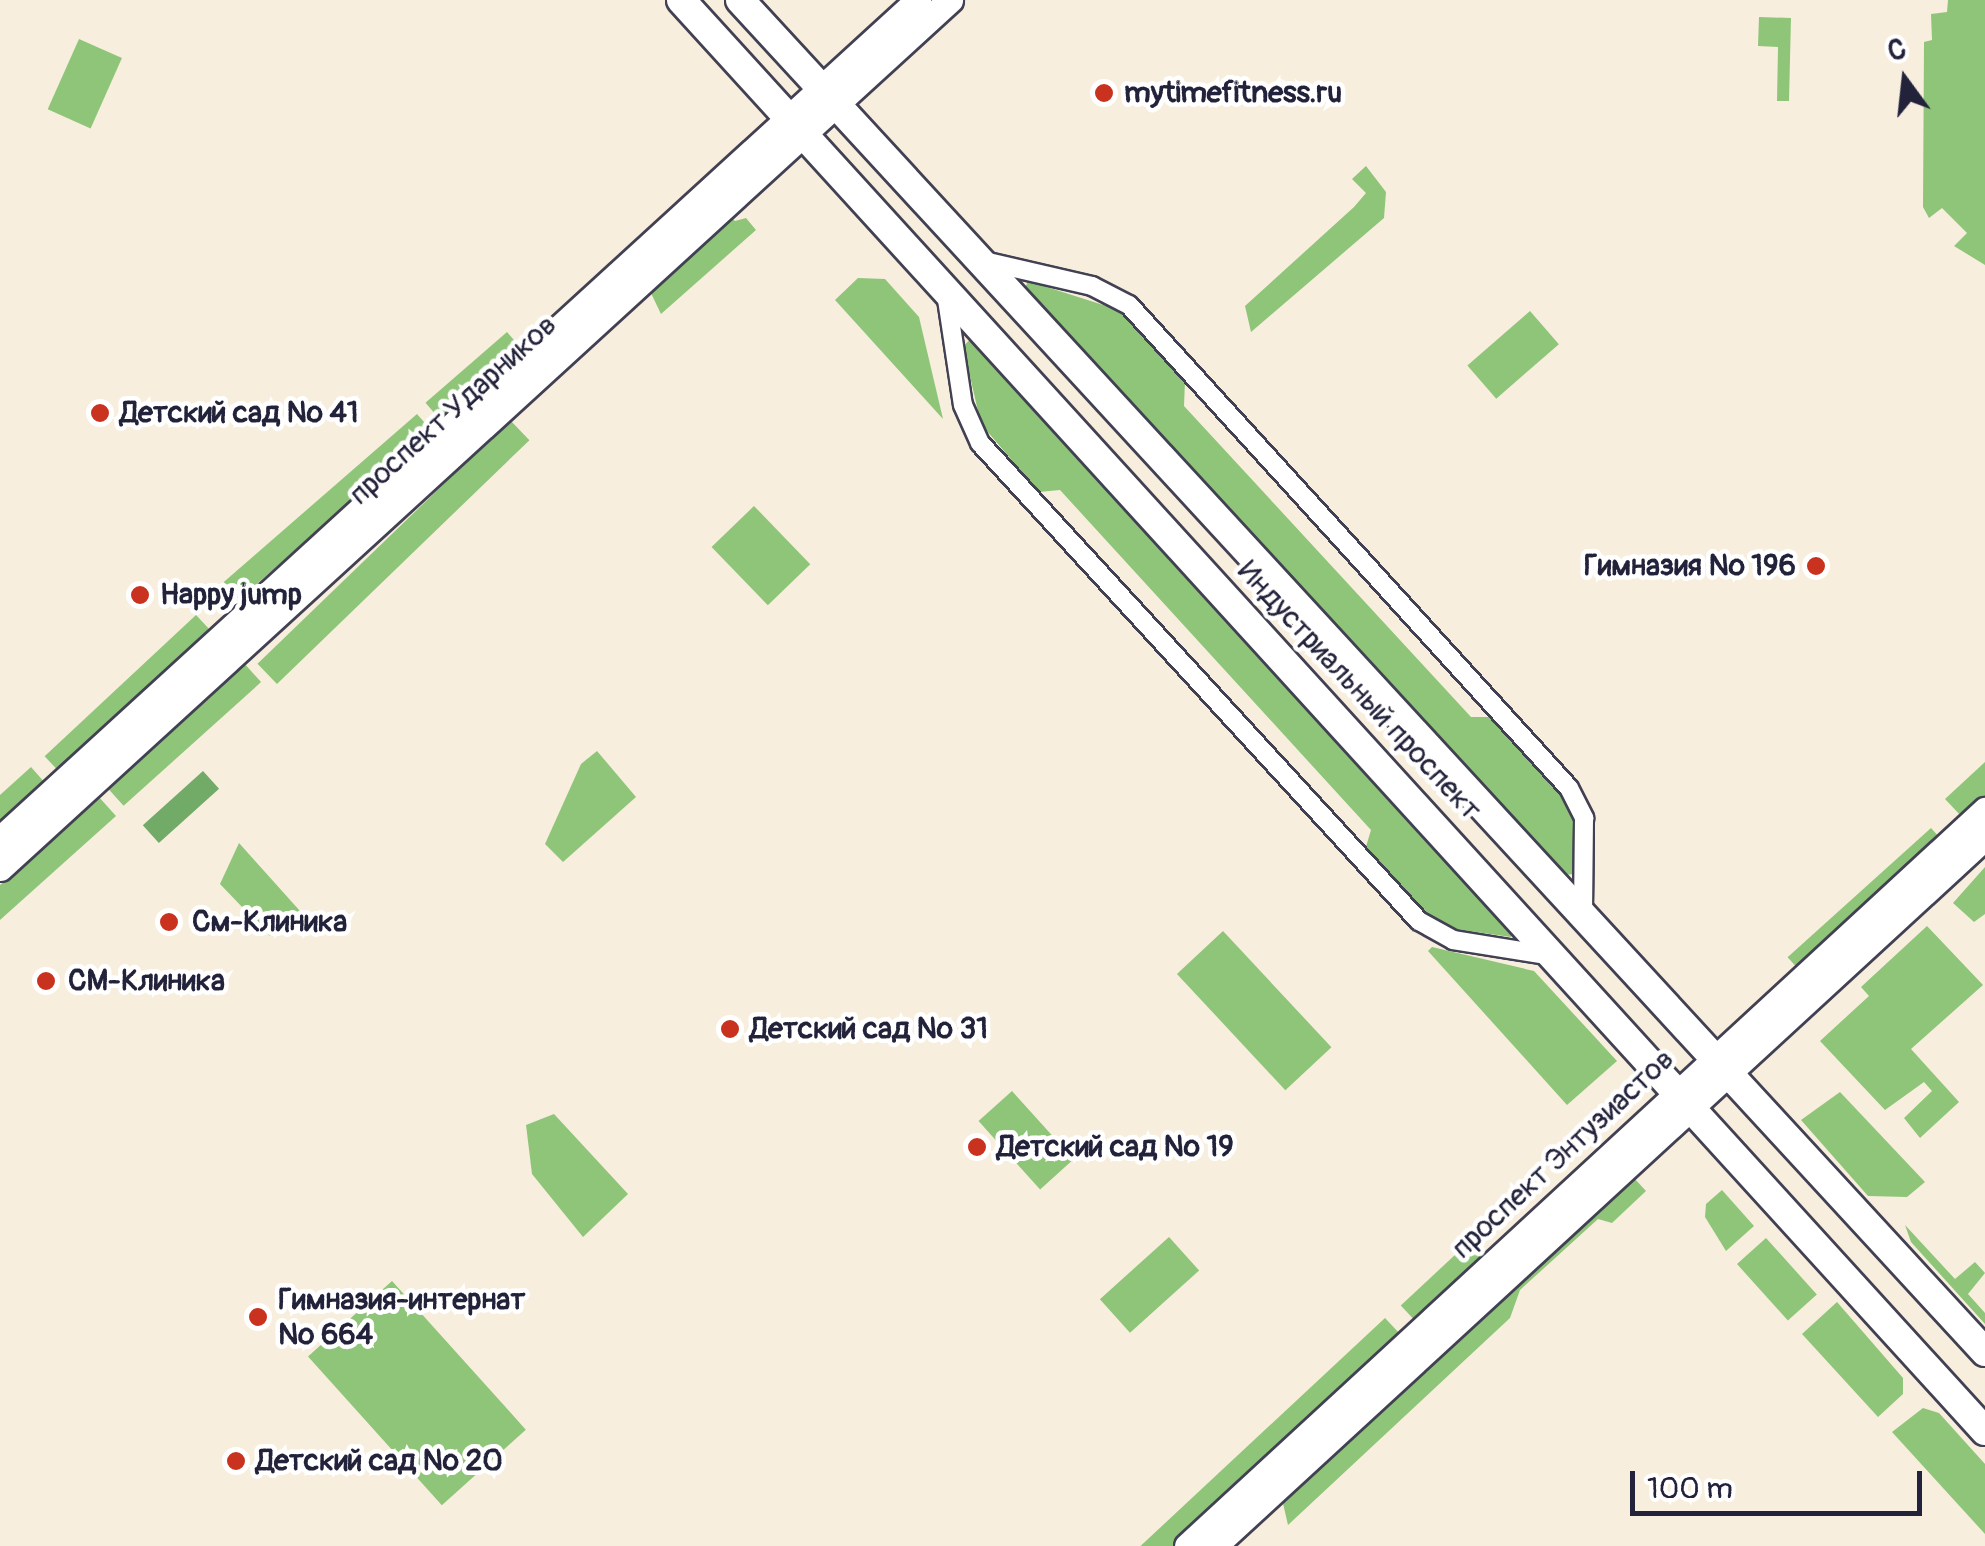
<!DOCTYPE html>
<meta charset="utf-8">
<style>
body{margin:0}
#map{position:relative;width:1985px;height:1546px;overflow:hidden;background:#f8eede;font-family:Pangolin,sans-serif}
div>[style]{position:absolute}
.green>*{inset:0;background:#8ec578;transform-origin:0 0}
.forest>*{inset:0;background:#72aa68;transform-origin:0 0}
.roads{filter:drop-shadow(2px 0 #424153) drop-shadow(-2px 0 #424153) drop-shadow(0 2px #424153) drop-shadow(0 -2px #424153)}
.street>*{height:18px;margin:-9px;padding:0 9px;transform-origin:9px;border-radius:9px;background:#fff}
.secondary>*{height:25px;margin:-12.5px;padding:0 12.5px;transform-origin:12.5px;border-radius:12.5px;background:#fff}
.primary>*{height:28px;margin:-14px;padding:0 14px;transform-origin:14px;border-radius:14px;background:#fff}
.dots>*{width:28px;height:28px;translate:-50% -50%;box-sizing:border-box;border:5px solid #fff;border-radius:50%}
span{translate:-50% -50%;white-space:nowrap;text-align:center;line-height:1.15;-webkit-text-stroke:9px #fff;paint-order:stroke}
.poi-label{font-size:30px;color:#22223b;font-weight:700}
.left{translate:0 -50%;text-align:left}
.right{translate:-100% -50%;text-align:right}
.street-label{font-size:30px;color:#22223b}
.north{position:absolute;left:1855px;top:30px;width:100px;height:100px;-webkit-text-stroke:8px #fff;paint-order:stroke;rotate:345deg;font-size:28px;font-weight:700;line-height:40px;text-align:center;color:#22223b}
.north::after{content:'';display:block;margin:auto;width:35px;height:45px;background:#22223b;clip-path:polygon(50% 0,100% 100%,50% 72%,0 100%)}
.scale{position:absolute;left:1630px;top:1471px;width:292px;height:45px;box-sizing:border-box;border:5px solid #22223b;border-top:0;padding-left:12px;font-size:30px;line-height:35px;white-space:nowrap;color:#22223b;-webkit-text-stroke:8px #fff;paint-order:stroke}
</style>
<div id="map">
<div class="green">
<i style="clip-path:polygon(1948px 0,1985px 0,1985px 265px,1954px 246px,1967px 233px,1942px 208px,1929px 218px,1923px 207px,1924px 42px,1932px 40px,1931px 14px,1947px 12px)"></i>
<i style="clip-path:polygon(1759px 17px,1791px 18px,1789px 101px,1777px 101px,1778px 47px,1758px 46px)"></i>
<i style="left:79px;top:39px;width:47px;height:77px;rotate:24deg"></i>
<i style="clip-path:polygon(1366px 166px,1386px 192px,1384px 218px,1251px 332px,1245px 306px,1354px 207px,1366px 193px,1352px 179px)"></i>
<i style="clip-path:polygon(729px 215px,735px 221px,746px 218px,756px 230px,661px 314px,649px 289px)"></i>
<i style="clip-path:polygon(858px 278px,885px 279px,919px 317px,943px 419px,835px 300px)"></i>
<i style="clip-path:polygon(1028px 281px,1122px 311px,1185px 381px,1184px 406px,1471px 717px,1493px 717px,1562px 793px,1575px 817px,1575px 874px,1563px 875px,1025px 288px)"></i>
<i style="left:1530px;top:311px;width:44px;height:83px;rotate:49deg"></i>
<i style="left:507px;top:332px;width:23px;height:108px;rotate:49deg"></i>
<i style="clip-path:polygon(971px 339px,1511px 928px,1511px 937px,1447px 928px,1420px 910px,1365px 850px,1371px 830px,1060px 490px,1039px 492px,981px 424px,963px 346px)"></i>
<i style="left:417px;top:414px;width:23px;height:256px;rotate:49deg"></i>
<i style="left:510px;top:420px;width:28px;height:351px;rotate:46deg"></i>
<i style="left:754px;top:506px;width:81px;height:59px;rotate:46deg"></i>
<i style="left:196px;top:615px;width:22px;height:207px;rotate:47deg"></i>
<i style="left:243px;top:662px;width:27px;height:185px;rotate:48deg"></i>
<i style="clip-path:polygon(597px 751px,636px 797px,563px 862px,545px 844px,581px 764px)"></i>
<i style="clip-path:polygon(1985px 762px,1985px 796px,1962px 817px,1945px 799px)"></i>
<i style="clip-path:polygon(31px 767px,46px 784px,0 826px,0 795px)"></i>
<i style="clip-path:polygon(98px 796px,116px 816px,0 920px,0 885px)"></i>
<i style="left:1931px;top:828px;width:12px;height:193px;rotate:48deg"></i>
<i style="clip-path:polygon(239px 843px,300px 911px,270px 936px,220px 884px)"></i>
<i style="clip-path:polygon(1985px 867px,1985px 914px,1974px 922px,1953px 903px)"></i>
<i style="clip-path:polygon(1927px 926px,1983px 985px,1911px 1049px,1959px 1102px,1920px 1138px,1904px 1118px,1932px 1091px,1924px 1082px,1885px 1110px,1820px 1041px,1869px 996px,1861px 987px)"></i>
<i style="left:1223px;top:931px;width:159px;height:63px;rotate:47deg"></i>
<i style="clip-path:polygon(1432px 947px,1534px 971px,1617px 1061px,1567px 1105px,1428px 951px)"></i>
<i style="left:1012px;top:1091px;width:92px;height:45px;rotate:48deg"></i>
<i style="clip-path:polygon(1840px 1092px,1925px 1182px,1907px 1197px,1868px 1196px,1801px 1120px)"></i>
<i style="clip-path:polygon(554px 1114px,628px 1194px,583px 1237px,532px 1174px,526px 1125px)"></i>
<i style="clip-path:polygon(1634px 1178px,1646px 1191px,1612px 1223px,1598px 1219px,1520px 1290px,1510px 1318px,1288px 1525px,1282px 1499px)"></i>
<i style="clip-path:polygon(1722px 1190px,1754px 1226px,1726px 1251px,1705px 1217px,1706px 1204px)"></i>
<i style="clip-path:polygon(1905px 1225px,1955px 1279px,1975px 1262px,1985px 1273px,1968px 1294px,1985px 1313px,1985px 1324px,1911px 1242px)"></i>
<i style="left:1169px;top:1237px;width:45px;height:93px;rotate:48deg"></i>
<i style="left:1766px;top:1238px;width:76px;height:39px;rotate:48deg"></i>
<i style="left:1471px;top:1240px;width:22px;height:96px;rotate:47deg"></i>
<i style="left:392px;top:1281px;width:200px;height:113px;rotate:48deg"></i>
<i style="clip-path:polygon(1837px 1302px,1903px 1378px,1903px 1394px,1878px 1417px,1802px 1334px)"></i>
<i style="left:1385px;top:1318px;width:22px;height:338px;rotate:47deg"></i>
<i style="clip-path:polygon(1923px 1408px,1939px 1413px,1985px 1464px,1985px 1534px,1892px 1432px)"></i>
</div>
<div class="forest">
<i style="left:203px;top:771px;width:24px;height:81px;rotate:48deg"></i>
</div>
<div class="roads">
<div class="street">
<i style="left:984px;top:261px;width:111px;rotate:13deg"></i>
<i style="left:1092px;top:286px;width:42px;rotate:27.2deg"></i>
<i style="left:1129px;top:305px;width:653px;rotate:47.67deg"></i>
<i style="left:1569px;top:788px;width:34px;rotate:63deg"></i>
<i style="left:1584px;top:818px;width:99px;rotate:90.6deg"></i>
<i style="left:946px;top:293px;width:113px;rotate:81.4deg"></i>
<i style="left:963px;top:405px;width:42px;rotate:65.9deg"></i>
<i style="left:980px;top:443px;width:649px;rotate:47.44deg"></i>
<i style="left:1419px;top:921px;width:39px;rotate:29deg"></i>
<i style="left:1453px;top:940px;width:100px;rotate:9.2deg"></i>
</div>
<div class="secondary">
<i style="left:0;top:839px;width:1244px;rotate:-42.43deg"></i>
<i style="left:0;top:868px;width:1287px;rotate:-42.42deg"></i>
<i style="left:1187px;top:1546px;width:1086px;rotate:-42.69deg"></i>
<i style="left:1214px;top:1546px;width:1047px;rotate:-42.6deg"></i>
</div>
<div class="primary">
<i style="left:681px;top:0;width:1936px;rotate:47.66deg"></i>
<i style="left:740px;top:0;width:1838px;rotate:47.36deg"></i>
</div>
</div>
<div class="dots">
<i style="left:1104px;top:93px;background:#c8321e"></i>
<i style="left:100px;top:413px;background:#c8321e"></i>
<i style="left:1816px;top:566px;background:#c8321e"></i>
<i style="left:140px;top:595px;background:#c8321e"></i>
<i style="left:169px;top:922px;background:#c8321e"></i>
<i style="left:46px;top:981px;background:#c8321e"></i>
<i style="left:730px;top:1029px;background:#c8321e"></i>
<i style="left:977px;top:1147px;background:#c8321e"></i>
<i style="left:258px;top:1317px;background:#c8321e"></i>
<i style="left:236px;top:1461px;background:#c8321e"></i>
</div>
<div class="poi-label">
<span class="left" style="left:1124px;top:93px">mytimefitness.ru</span>
<span class="left" style="left:120px;top:413px">Детский сад № 41</span>
<span class="right" style="left:1796px;top:566px">Гимназия № 196</span>
<span class="left" style="left:160px;top:595px">Happy jump</span>
<span class="left" style="left:192px;top:922px">См-Клиника</span>
<span class="left" style="left:68px;top:981px">СМ-Клиника</span>
<span class="left" style="left:750px;top:1029px">Детский сад № 31</span>
<span class="left" style="left:997px;top:1147px">Детский сад № 19</span>
<span class="left" style="left:278px;top:1317px">Гимназия-интернат<br>№ 664</span>
<span class="left" style="left:256px;top:1461px">Детский сад № 20</span>
</div>
<div class="street-label">
<span style="left:453px;top:410px;rotate:-42deg">проспект Ударников</span>
<span style="left:1359px;top:691px;rotate:47deg">Индустриальный проспект</span>
<span style="left:1563px;top:1154px;rotate:-43deg">проспект Энтузиастов</span>
</div>
<div class="north">С</div>
<div class="scale">100 m</div>
</div>
